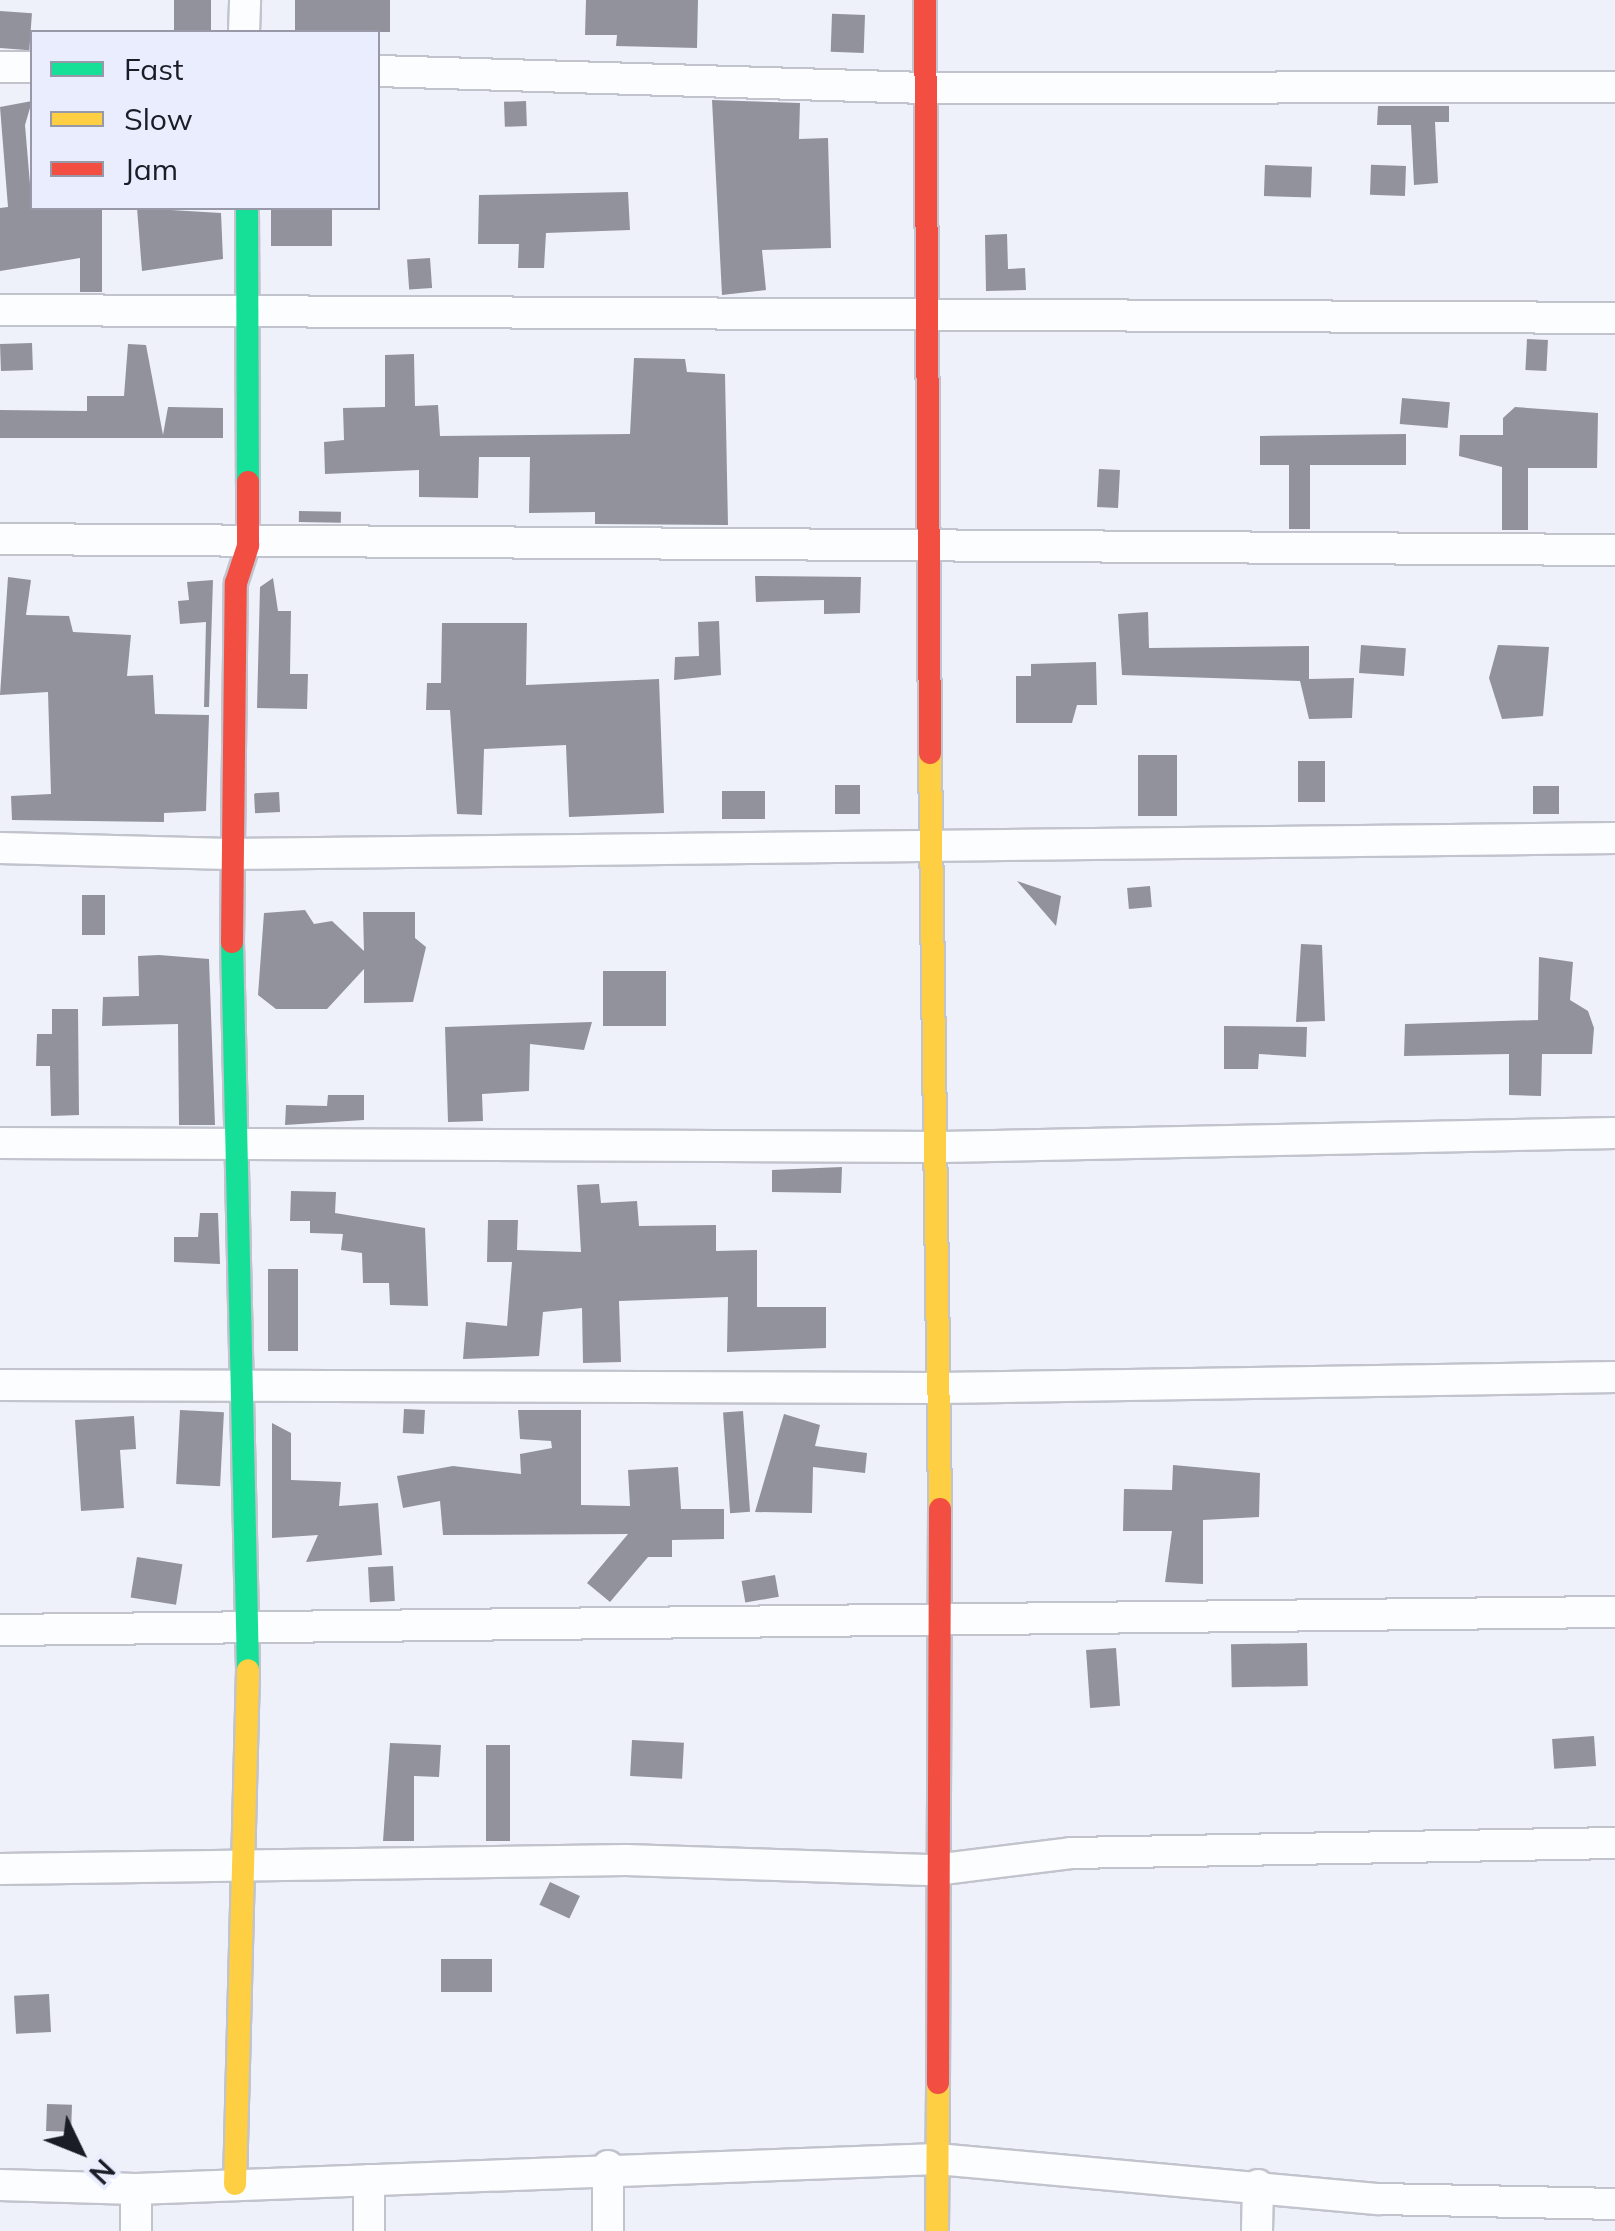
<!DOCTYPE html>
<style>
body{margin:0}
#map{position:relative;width:1615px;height:2231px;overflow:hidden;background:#eef0fa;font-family:Mulish,sans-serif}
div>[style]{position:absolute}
.building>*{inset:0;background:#91929c;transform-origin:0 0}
.roads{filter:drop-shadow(2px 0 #c1c3cd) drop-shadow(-2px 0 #c1c3cd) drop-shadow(0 2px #c1c3cd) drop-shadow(0 -2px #c1c3cd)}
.street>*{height:30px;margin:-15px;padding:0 15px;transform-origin:15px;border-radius:15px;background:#fcfdfe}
.fast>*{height:22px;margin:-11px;padding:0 11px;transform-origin:11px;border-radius:11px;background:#16e098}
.slow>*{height:22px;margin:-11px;padding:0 11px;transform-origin:11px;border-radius:11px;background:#ffcf43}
.jam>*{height:22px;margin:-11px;padding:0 11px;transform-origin:11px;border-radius:11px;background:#f24e42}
span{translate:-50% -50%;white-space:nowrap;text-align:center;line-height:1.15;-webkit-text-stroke:10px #eaedfe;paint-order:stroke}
.legend{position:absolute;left:30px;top:30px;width:350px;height:180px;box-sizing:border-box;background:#eaedfe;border:2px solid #9799a8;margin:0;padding:12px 18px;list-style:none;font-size:30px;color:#1a1c26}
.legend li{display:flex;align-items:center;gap:20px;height:50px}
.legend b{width:50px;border:2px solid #9799a8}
.north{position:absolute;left:30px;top:2101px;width:100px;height:100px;-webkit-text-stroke:8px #eaedfe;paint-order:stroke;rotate:133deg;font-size:28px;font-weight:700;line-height:40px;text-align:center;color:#1a1c26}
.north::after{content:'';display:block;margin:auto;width:35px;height:45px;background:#1a1c26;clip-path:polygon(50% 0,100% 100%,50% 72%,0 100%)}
</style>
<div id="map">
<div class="building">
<i style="left:174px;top:0;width:37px;height:32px"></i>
<i style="left:295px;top:0;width:95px;height:32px"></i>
<i style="clip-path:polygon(586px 0,698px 0,697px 48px,616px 46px,617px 35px,585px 35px)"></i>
<i style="left:0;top:11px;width:32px;height:37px;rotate:4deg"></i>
<i style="left:865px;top:15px;width:38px;height:33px;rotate:92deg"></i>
<i style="clip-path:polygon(712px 100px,800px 103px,799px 139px,828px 138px,831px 248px,762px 250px,766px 290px,722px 295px)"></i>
<i style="clip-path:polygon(32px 101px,25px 125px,32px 208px,102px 208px,102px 292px,80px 292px,80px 258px,0 271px,0 208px,8px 207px,0 107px)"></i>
<i style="left:526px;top:101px;width:25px;height:22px;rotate:88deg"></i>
<i style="clip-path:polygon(1378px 106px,1449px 106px,1449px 122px,1435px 122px,1438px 183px,1414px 185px,1411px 125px,1377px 125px)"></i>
<i style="left:1265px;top:165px;width:47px;height:31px;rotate:2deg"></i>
<i style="left:1406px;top:166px;width:30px;height:35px;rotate:92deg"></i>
<i style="clip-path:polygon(628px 192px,630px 230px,546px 233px,544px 268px,518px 268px,519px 244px,478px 244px,479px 195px)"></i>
<i style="clip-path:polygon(137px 208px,221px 213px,223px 259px,142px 271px)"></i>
<i style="left:271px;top:208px;width:61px;height:38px"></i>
<i style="clip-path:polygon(1007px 234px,1008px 269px,1025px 268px,1026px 290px,986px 291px,985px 235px)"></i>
<i style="left:430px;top:258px;width:30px;height:23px;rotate:86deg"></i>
<i style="left:1527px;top:339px;width:21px;height:31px;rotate:3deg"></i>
<i style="left:32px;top:343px;width:27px;height:32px;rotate:88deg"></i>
<i style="clip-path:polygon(128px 344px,146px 345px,163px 435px,168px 407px,223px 408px,223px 438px,0 438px,0 410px,87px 411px,87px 396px,124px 396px)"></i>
<i style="clip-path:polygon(414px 354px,415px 406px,438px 405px,440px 436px,630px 434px,634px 358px,685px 359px,687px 372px,725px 374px,728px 525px,595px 524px,595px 512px,529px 513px,530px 457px,479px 457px,478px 498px,419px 497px,419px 470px,325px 474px,324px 442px,344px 440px,343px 408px,385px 407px,385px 355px)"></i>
<i style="left:1402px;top:398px;width:48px;height:26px;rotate:5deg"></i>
<i style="clip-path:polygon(1515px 407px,1598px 413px,1597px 468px,1528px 468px,1528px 530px,1502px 530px,1502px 467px,1459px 456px,1460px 435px,1503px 435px,1503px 418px)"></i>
<i style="clip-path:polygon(1406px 434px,1406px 465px,1310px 465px,1310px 529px,1289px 529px,1289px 465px,1260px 465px,1260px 436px)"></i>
<i style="left:1099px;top:469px;width:21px;height:38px;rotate:3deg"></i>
<i style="left:299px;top:511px;width:42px;height:11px;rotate:1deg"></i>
<i style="clip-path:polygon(755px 576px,861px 577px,860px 613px,824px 614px,824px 600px,756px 602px)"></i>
<i style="clip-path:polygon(8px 577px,31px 580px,26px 615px,69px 616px,73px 632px,131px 635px,127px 676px,153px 675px,155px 714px,209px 715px,206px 811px,164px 813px,164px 822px,12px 820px,11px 796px,51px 794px,48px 692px,0 695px)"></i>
<i style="clip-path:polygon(273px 578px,278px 611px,291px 611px,290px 674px,308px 674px,307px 709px,257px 708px,260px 587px)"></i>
<i style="clip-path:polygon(213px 580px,209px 707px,204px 707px,206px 622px,180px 624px,178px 601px,189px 600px,187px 582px)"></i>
<i style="clip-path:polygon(1148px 612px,1149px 648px,1309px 646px,1309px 679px,1354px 678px,1352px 718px,1309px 719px,1300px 681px,1122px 675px,1118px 614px)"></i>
<i style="clip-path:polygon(719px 621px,721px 675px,674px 680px,675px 657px,699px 656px,698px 622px)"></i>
<i style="clip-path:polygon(442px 623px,527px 623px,526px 685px,659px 679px,664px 813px,569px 817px,566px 745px,484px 749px,482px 815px,457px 814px,450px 710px,426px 710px,427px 683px,441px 683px)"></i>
<i style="left:1361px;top:645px;width:45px;height:28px;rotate:4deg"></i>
<i style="clip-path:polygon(1498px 645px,1549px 647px,1543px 716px,1502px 719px,1489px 678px)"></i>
<i style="clip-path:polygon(1096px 662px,1097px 705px,1077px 705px,1072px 723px,1016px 723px,1016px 676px,1031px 676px,1031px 664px)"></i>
<i style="left:1177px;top:755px;width:61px;height:39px;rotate:90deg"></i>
<i style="left:1298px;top:761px;width:27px;height:41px"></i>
<i style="left:860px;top:785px;width:29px;height:25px;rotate:90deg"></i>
<i style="left:1533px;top:786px;width:26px;height:28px"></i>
<i style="left:722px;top:791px;width:43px;height:28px"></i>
<i style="left:279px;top:792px;width:20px;height:25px;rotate:87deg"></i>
<i style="clip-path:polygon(1017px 881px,1061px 896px,1056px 926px)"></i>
<i style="left:1150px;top:886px;width:21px;height:23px;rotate:85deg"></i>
<i style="left:82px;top:895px;width:23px;height:40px"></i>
<i style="clip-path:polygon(305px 910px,314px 924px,332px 921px,364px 951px,363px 912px,415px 912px,415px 938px,426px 947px,413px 1002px,364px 1003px,364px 969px,327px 1009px,276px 1009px,258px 995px,264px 913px)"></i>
<i style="clip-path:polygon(1301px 944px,1322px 945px,1325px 1021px,1296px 1022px)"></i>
<i style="clip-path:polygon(159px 955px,209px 959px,215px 1125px,179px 1125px,178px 1024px,102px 1026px,103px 997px,139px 996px,138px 956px)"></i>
<i style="clip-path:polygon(1539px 957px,1573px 962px,1570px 1000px,1588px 1011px,1594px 1028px,1592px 1054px,1542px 1054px,1541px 1096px,1509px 1095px,1509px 1054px,1404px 1056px,1405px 1024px,1538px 1020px)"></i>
<i style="left:603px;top:971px;width:63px;height:55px"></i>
<i style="clip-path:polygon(52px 1009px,78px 1009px,79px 1115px,51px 1116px,50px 1066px,36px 1066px,37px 1034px,52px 1034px)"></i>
<i style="clip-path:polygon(592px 1022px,584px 1050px,530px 1044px,529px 1091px,482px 1094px,483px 1121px,448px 1122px,445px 1027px)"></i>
<i style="clip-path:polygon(1224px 1026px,1307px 1027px,1306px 1057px,1259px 1054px,1258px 1069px,1224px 1069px)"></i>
<i style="clip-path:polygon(328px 1095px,364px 1095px,364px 1120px,285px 1125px,286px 1105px,327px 1106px)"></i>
<i style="clip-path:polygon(842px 1167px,841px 1193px,772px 1192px,772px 1170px)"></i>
<i style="clip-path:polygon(599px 1184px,601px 1203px,637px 1201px,639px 1226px,716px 1225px,716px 1251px,757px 1250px,757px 1307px,826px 1307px,826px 1348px,727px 1352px,728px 1297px,619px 1301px,621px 1362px,583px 1363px,582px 1308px,543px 1312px,539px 1356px,463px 1359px,466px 1322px,507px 1326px,512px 1262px,487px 1262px,488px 1220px,518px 1220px,517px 1250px,581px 1252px,577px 1185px)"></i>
<i style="clip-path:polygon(291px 1191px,336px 1192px,335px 1213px,425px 1228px,428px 1306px,390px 1305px,389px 1283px,363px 1283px,362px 1253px,341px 1250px,343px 1234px,310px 1233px,310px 1221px,290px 1221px)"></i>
<i style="clip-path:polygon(200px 1213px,218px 1213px,220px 1264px,174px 1262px,174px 1237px,198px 1237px)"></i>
<i style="left:268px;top:1269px;width:30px;height:82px"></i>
<i style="left:404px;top:1409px;width:21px;height:24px;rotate:3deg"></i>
<i style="left:180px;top:1410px;width:44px;height:74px;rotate:3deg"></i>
<i style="clip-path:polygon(518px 1410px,581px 1410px,581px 1505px,630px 1506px,628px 1470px,678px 1467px,681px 1509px,724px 1509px,724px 1539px,672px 1540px,672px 1557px,648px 1557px,610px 1602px,587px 1583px,628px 1534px,443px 1535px,440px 1501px,403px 1508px,397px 1476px,453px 1466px,521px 1474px,520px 1454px,552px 1448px,551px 1441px,520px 1439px)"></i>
<i style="left:743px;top:1411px;width:101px;height:20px;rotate:86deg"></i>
<i style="clip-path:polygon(784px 1414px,820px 1425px,815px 1446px,867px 1453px,865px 1473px,813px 1467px,812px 1513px,755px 1512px)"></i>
<i style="clip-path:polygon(134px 1416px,136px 1449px,120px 1450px,124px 1508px,81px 1511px,75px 1420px)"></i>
<i style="clip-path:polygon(272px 1423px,291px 1433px,291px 1480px,341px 1482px,339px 1506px,378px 1503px,382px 1555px,306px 1562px,318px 1535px,272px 1538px)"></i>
<i style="clip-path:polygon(1173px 1465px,1260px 1473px,1259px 1517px,1203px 1520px,1203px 1584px,1165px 1582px,1172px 1531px,1123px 1531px,1124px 1489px,1172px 1490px)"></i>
<i style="left:137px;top:1557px;width:46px;height:41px;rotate:9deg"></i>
<i style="left:393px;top:1566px;width:35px;height:25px;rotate:87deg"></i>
<i style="left:775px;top:1575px;width:22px;height:34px;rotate:80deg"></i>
<i style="left:1307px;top:1643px;width:43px;height:76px;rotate:89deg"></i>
<i style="left:1116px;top:1648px;width:58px;height:30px;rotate:86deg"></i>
<i style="left:1594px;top:1736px;width:30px;height:42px;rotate:86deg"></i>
<i style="left:632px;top:1740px;width:52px;height:36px;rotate:3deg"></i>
<i style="clip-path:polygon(390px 1743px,441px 1745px,439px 1777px,414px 1776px,414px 1841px,383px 1841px)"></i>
<i style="left:486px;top:1745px;width:24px;height:96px"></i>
<i style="left:550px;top:1882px;width:33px;height:25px;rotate:25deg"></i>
<i style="left:441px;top:1959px;width:51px;height:33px"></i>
<i style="left:49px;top:1994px;width:38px;height:35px;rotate:87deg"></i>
<i style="left:47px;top:2104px;width:25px;height:27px;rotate:2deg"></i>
</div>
<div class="roads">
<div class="street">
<i style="left:244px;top:32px;width:32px;rotate:-88deg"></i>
<i style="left:0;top:67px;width:32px"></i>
<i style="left:378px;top:71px;width:547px;rotate:1.78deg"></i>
<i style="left:925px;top:88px;width:690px;rotate:-0.08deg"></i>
<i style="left:0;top:310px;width:1615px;rotate:0.28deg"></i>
<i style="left:0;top:539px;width:1615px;rotate:0.39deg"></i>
<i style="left:0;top:848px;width:229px;rotate:1.5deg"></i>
<i style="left:229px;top:854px;width:1386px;rotate:-0.66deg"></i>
<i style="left:0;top:1143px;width:941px;rotate:0.24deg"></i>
<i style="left:941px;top:1147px;width:674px;rotate:-1.19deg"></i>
<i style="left:0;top:1385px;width:939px;rotate:0.18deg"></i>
<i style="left:939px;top:1388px;width:676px;rotate:-0.93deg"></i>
<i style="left:0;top:1630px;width:1615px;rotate:-0.64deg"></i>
<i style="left:0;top:1869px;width:626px;rotate:-0.82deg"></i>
<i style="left:626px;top:1860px;width:309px;rotate:1.9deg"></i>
<i style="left:935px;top:1870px;width:137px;rotate:-7.1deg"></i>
<i style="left:1071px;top:1853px;width:544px;rotate:-1.05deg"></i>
<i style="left:608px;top:2166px;width:65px;rotate:90deg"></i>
<i style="left:0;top:2185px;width:136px;rotate:1.7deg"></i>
<i style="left:136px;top:2189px;width:802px;rotate:-2.14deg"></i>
<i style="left:937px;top:2159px;width:444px;rotate:5.2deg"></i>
<i style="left:1379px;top:2199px;width:236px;rotate:1.2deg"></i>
<i style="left:136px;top:2231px;width:42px;rotate:-90deg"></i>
<i style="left:369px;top:2231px;width:51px;rotate:-90deg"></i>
<i style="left:1257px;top:2231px;width:46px;rotate:-88.8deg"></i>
</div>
<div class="fast">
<i style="left:247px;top:208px;width:274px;rotate:89.8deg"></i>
<i style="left:232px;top:942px;width:728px;rotate:88.74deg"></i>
</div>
<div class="slow">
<i style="left:930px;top:753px;width:756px;rotate:89.24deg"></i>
<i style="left:235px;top:2184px;width:514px;rotate:-88.55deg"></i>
<i style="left:937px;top:2231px;width:148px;rotate:-89.6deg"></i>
</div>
<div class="jam">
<i style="left:925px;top:0;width:753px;rotate:89.62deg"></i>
<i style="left:232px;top:942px;width:359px;rotate:-89.4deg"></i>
<i style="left:236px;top:583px;width:40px;rotate:-72deg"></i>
<i style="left:248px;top:545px;width:63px;rotate:-90deg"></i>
<i style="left:938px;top:2083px;width:574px;rotate:-89.8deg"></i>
</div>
</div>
<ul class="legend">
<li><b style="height:12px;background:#16e098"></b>Fast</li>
<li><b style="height:12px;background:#ffcf43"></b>Slow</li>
<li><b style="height:12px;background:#f24e42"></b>Jam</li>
</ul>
<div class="north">N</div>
</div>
